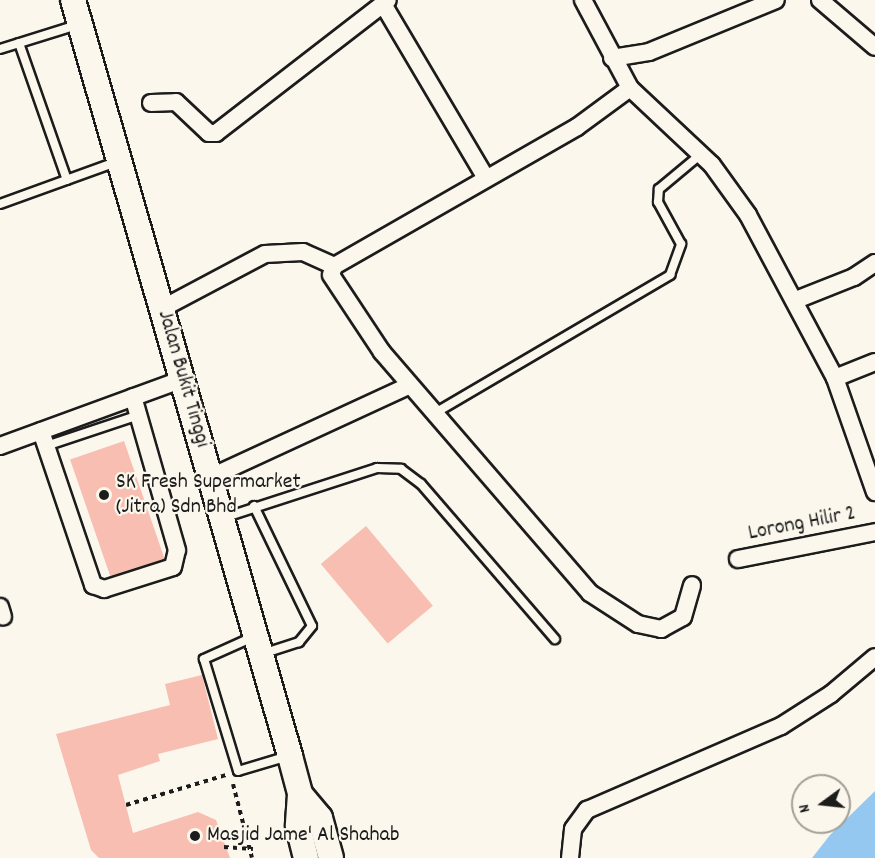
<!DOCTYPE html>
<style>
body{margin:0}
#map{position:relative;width:875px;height:858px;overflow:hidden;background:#fbf7ec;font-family:Dekko,sans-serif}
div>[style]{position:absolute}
.water>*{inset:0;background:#94c8f1}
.building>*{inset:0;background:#f8beb1;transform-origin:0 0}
.path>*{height:4px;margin-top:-2px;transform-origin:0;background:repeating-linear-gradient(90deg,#1c1c1c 0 4.5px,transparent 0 9px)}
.roads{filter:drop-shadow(2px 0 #1c1c1c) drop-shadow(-2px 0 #1c1c1c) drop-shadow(0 2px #1c1c1c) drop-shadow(0 -2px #1c1c1c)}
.lane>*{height:8px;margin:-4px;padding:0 4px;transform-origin:4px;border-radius:4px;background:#fbf7ec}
.street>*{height:16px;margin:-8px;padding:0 8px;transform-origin:8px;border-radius:8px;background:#fbf7ec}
.secondary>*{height:24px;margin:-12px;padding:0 12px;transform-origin:12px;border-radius:12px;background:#fbf7ec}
.dots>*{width:16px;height:16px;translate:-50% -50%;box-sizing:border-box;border:3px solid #fbf7ec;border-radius:50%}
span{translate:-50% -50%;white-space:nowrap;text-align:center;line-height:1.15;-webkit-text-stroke:4.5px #fbf7ec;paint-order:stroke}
.street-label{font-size:22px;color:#1c1c1c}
.poi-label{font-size:22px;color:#1c1c1c}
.left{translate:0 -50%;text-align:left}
.north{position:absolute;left:791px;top:774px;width:60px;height:60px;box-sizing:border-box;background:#fbf7ec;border:2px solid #a29f99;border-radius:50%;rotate:255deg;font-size:16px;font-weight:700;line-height:24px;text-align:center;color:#1c1c1c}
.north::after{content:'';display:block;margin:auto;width:21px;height:27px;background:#1c1c1c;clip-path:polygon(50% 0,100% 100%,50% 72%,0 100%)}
</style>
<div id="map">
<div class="water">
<i style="clip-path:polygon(875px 791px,875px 858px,812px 858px,830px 835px)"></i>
</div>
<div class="building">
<i style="left:124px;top:441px;width:125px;height:57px;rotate:71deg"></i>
<i style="left:366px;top:526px;width:104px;height:59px;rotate:50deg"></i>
<i style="clip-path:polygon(202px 675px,218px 739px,158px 754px,160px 761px,118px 775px,133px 833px,198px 812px,216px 820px,230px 858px,99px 858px,91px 850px,56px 734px,170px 705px,165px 684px)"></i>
</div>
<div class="path">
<i style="left:233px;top:784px;width:76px;rotate:75.6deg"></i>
<i style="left:126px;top:805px;width:104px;rotate:-16.7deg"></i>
<i style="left:224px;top:847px;width:29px;rotate:4deg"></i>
</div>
<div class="roads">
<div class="lane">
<i style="left:19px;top:43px;width:145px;rotate:70.7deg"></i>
<i style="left:0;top:49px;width:81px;rotate:-17.3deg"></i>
<i style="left:0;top:204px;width:123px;rotate:-19.9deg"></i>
<i style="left:435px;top:413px;width:273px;rotate:-30.4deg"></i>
<i style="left:670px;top:275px;width:33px;rotate:-70deg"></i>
<i style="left:681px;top:244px;width:48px;rotate:-118.7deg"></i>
<i style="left:658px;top:202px;width:13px;rotate:-86deg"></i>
<i style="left:659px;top:189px;width:55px;rotate:-39.8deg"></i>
<i style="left:46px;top:446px;width:98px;rotate:-18.4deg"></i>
<i style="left:254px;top:506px;width:133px;rotate:64.2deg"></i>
<i style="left:312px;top:626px;width:21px;rotate:129deg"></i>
<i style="left:299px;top:642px;width:39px;rotate:162deg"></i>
<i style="left:223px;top:518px;width:162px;rotate:-18deg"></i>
<i style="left:377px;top:468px;width:24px;rotate:2deg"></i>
<i style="left:401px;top:469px;width:25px;rotate:37deg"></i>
<i style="left:421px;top:484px;width:205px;rotate:49.2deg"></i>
<i style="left:253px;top:637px;width:54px;rotate:155.8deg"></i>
<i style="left:204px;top:659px;width:117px;rotate:73.1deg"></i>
<i style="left:238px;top:771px;width:52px;rotate:-16.7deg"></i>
</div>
<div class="street">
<i style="left:583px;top:0;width:100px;rotate:61.9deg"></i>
<i style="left:630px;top:88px;width:112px;rotate:43.2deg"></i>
<i style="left:712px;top:165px;width:62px;rotate:54.2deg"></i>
<i style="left:748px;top:215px;width:185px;rotate:61.9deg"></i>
<i style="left:835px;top:378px;width:121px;rotate:70.7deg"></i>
<i style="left:820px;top:0;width:72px;rotate:40.5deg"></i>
<i style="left:383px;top:4px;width:202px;rotate:59.4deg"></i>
<i style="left:612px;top:58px;width:37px;rotate:-9deg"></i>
<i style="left:649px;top:52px;width:137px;rotate:-22.3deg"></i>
<i style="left:630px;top:88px;width:66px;rotate:143.7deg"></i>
<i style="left:577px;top:127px;width:280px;rotate:150.2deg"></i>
<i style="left:334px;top:266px;width:9px;rotate:108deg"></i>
<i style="left:331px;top:275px;width:92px;rotate:56.5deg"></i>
<i style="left:382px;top:352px;width:318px;rotate:49.2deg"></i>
<i style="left:590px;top:593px;width:57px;rotate:32.9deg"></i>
<i style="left:638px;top:624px;width:24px;rotate:12deg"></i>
<i style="left:661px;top:629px;width:25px;rotate:-29deg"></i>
<i style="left:683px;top:617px;width:33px;rotate:-74deg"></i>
<i style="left:151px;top:103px;width:25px;rotate:-2deg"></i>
<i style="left:176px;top:102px;width:45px;rotate:43.2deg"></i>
<i style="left:209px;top:133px;width:7px"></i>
<i style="left:216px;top:133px;width:217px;rotate:-37.7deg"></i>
<i style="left:796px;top:300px;width:62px;rotate:-21.6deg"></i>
<i style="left:854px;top:277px;width:25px;rotate:-34deg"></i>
<i style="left:163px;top:308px;width:115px;rotate:-27.9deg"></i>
<i style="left:265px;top:254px;width:38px;rotate:-3deg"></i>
<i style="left:303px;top:252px;width:34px;rotate:24deg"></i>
<i style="left:835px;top:378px;width:43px;rotate:-21.8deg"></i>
<i style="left:41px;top:431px;width:163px;rotate:71.3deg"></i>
<i style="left:93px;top:585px;width:12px;rotate:20deg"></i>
<i style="left:104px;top:589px;width:72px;rotate:-17.7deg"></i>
<i style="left:173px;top:567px;width:17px;rotate:-77deg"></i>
<i style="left:177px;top:550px;width:159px;rotate:-106deg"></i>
<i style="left:0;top:446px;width:195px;rotate:-20.1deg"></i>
<i style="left:211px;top:477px;width:219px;rotate:-24.8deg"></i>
<i style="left:738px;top:559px;width:140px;rotate:-11.1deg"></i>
<i style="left:0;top:607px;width:10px;rotate:73deg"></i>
<i style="left:570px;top:858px;width:29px;rotate:-84deg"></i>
<i style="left:573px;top:829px;width:24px;rotate:-54deg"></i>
<i style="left:587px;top:810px;width:211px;rotate:-23.4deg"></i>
<i style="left:781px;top:726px;width:59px;rotate:-32.6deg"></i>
<i style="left:831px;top:694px;width:57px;rotate:-40.1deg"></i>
</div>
<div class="secondary">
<i style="left:73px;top:0;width:787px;rotate:73.98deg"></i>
<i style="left:290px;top:756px;width:39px;rotate:75deg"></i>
<i style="left:300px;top:794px;width:32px;rotate:94deg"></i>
<i style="left:298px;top:826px;width:33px;rotate:76deg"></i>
<i style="left:300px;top:794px;width:31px;rotate:50deg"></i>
<i style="left:320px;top:818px;width:41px;rotate:74.6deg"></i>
</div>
</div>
<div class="dots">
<i style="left:104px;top:495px;background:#1c1c1c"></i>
<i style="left:195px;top:836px;background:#1c1c1c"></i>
</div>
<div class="street-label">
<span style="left:183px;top:379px;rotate:74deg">Jalan Bukit Tinggi</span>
<span style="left:802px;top:524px;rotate:-11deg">Lorong Hilir 2</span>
</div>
<div class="poi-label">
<span class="left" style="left:116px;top:495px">SK Fresh Supermarket<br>(Jitra) Sdn Bhd</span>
<span class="left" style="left:207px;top:836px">Masjid Jame' Al Shahab</span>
</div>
<div class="north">N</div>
</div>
